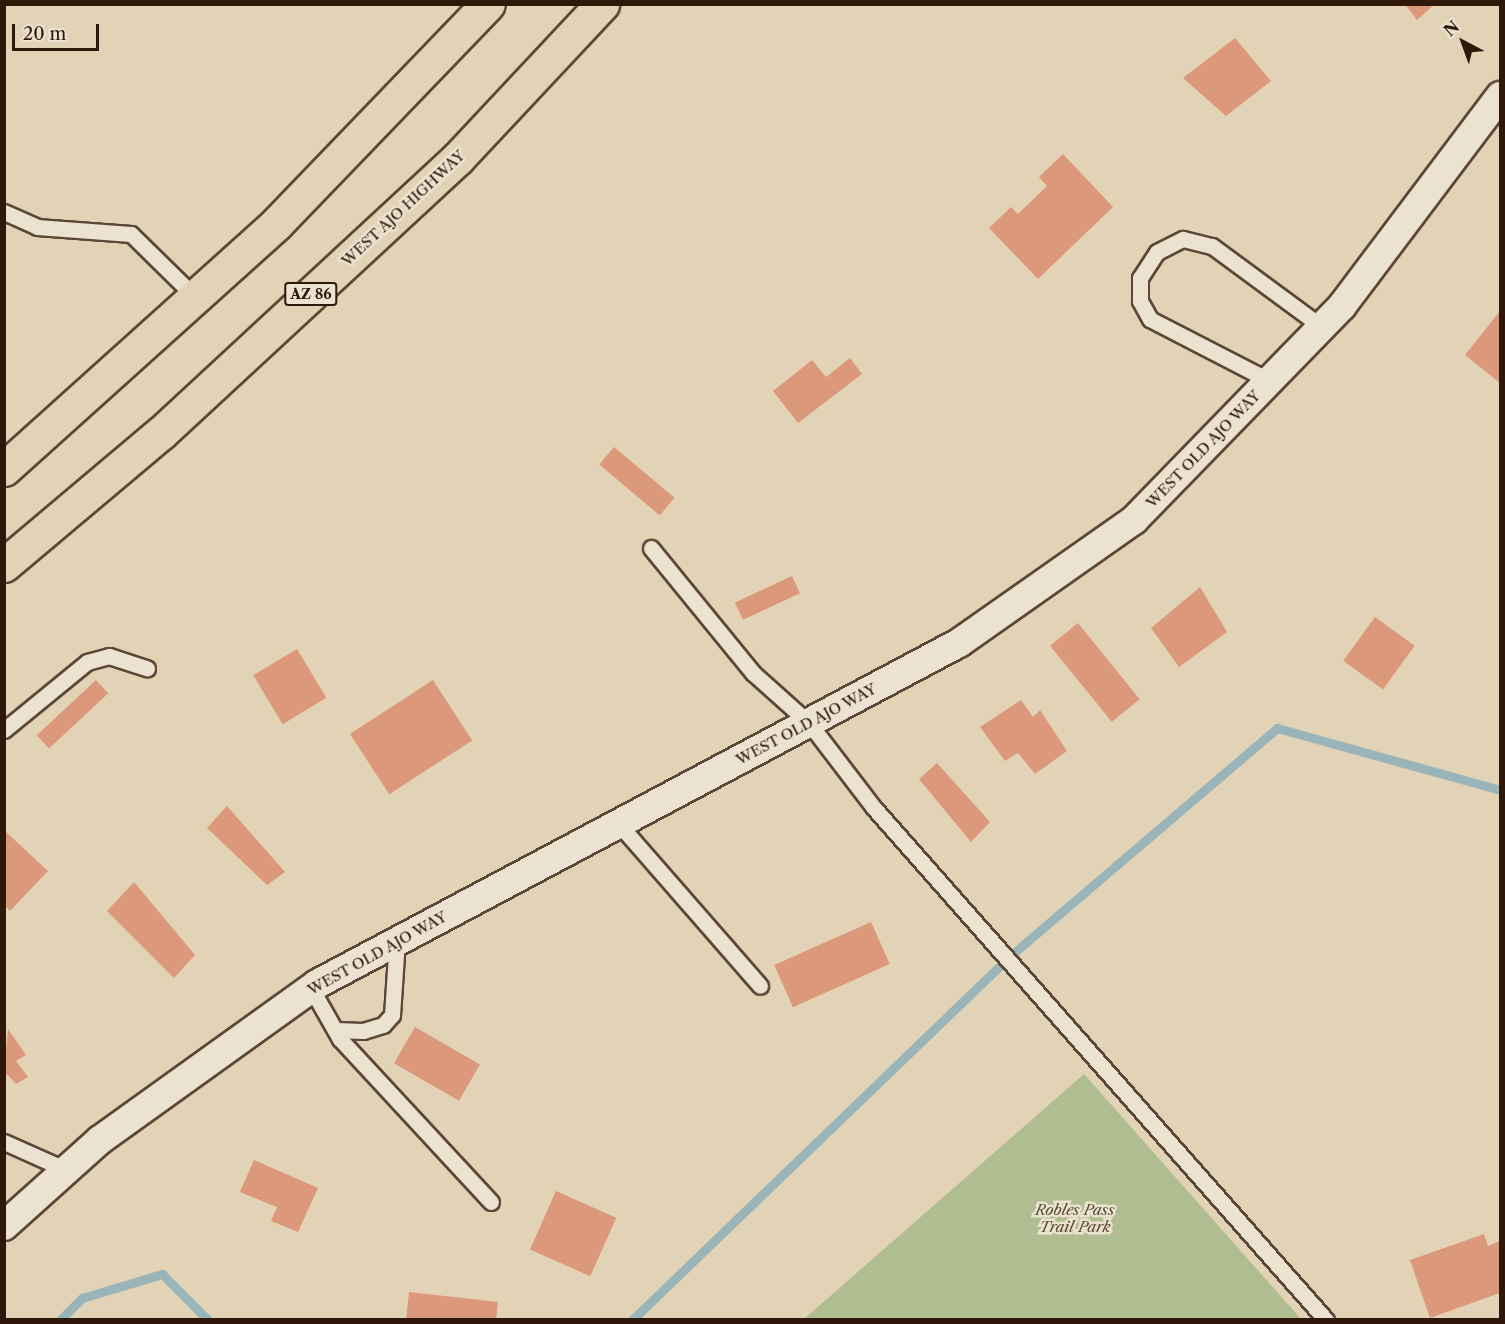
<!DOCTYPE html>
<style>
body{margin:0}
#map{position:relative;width:1505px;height:1324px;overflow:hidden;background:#e2d3b6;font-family:"Libre Caslon Text",serif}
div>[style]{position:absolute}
.green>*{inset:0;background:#b0bd91}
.stream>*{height:9px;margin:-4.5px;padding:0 4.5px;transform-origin:4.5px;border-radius:4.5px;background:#9ab5ba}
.building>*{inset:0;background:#dc987a;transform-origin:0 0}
.roads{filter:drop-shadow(2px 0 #5b4735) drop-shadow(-2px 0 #5b4735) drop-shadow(0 2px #5b4735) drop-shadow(0 -2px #5b4735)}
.service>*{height:15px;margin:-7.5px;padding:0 7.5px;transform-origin:7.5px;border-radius:7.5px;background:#ece2d0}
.minor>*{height:28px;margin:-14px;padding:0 14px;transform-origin:14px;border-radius:14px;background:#ece2d0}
.primary>*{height:33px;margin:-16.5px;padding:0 16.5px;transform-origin:16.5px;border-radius:16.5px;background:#e2d3b6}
span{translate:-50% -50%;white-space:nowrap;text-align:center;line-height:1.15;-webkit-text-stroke:5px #ece2d0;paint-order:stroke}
.shield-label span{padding:2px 4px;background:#ece2d0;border:2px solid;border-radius:4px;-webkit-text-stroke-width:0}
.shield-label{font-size:14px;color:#2e180a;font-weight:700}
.street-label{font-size:15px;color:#2e180a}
.park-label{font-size:15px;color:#554a32;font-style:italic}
.frame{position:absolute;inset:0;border:6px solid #2e180a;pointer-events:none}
.north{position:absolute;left:1433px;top:12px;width:60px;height:60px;-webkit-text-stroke:4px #ece2d0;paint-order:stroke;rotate:319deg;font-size:16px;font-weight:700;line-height:24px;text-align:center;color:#2e180a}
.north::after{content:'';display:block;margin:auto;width:21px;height:27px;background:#2e180a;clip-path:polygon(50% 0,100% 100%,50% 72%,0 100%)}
.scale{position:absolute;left:12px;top:24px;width:87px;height:27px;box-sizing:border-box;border:3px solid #2e180a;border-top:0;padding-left:8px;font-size:18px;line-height:21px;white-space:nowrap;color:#2e180a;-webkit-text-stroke:4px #ece2d0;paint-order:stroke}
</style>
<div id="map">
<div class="green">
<i style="clip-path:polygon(1084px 1074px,1301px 1319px,804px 1319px)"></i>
</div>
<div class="stream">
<i style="left:60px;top:1320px;width:31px;rotate:-45deg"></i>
<i style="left:82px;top:1298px;width:84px;rotate:-16.7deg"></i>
<i style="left:162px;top:1274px;width:65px;rotate:45deg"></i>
<i style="left:632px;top:1320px;width:523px;rotate:-43.92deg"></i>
<i style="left:1009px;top:957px;width:353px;rotate:-40.5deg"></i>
<i style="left:1277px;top:728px;width:231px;rotate:15.5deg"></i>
</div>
<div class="building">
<i style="clip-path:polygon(1405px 4px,1435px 4px,1417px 20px)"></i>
<i style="clip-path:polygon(1235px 38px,1271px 81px,1226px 116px,1183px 78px)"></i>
<i style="clip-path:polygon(1063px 154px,1113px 207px,1038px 279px,989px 228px,1011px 207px,1018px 214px,1047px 186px,1039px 177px)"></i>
<i style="clip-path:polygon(1500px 311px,1500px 383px,1465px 355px)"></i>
<i style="clip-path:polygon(850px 358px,862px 374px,798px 423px,773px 391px,812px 360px,826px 377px)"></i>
<i style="left:614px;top:447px;width:79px;height:23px;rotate:40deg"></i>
<i style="left:792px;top:576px;width:19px;height:63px;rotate:65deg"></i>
<i style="clip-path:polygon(1200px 587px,1227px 632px,1179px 667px,1151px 628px)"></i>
<i style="left:1375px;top:617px;width:49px;height:54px;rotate:36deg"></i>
<i style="left:1078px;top:623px;width:98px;height:36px;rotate:51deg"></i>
<i style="left:297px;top:649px;width:57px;height:51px;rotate:59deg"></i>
<i style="left:96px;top:680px;width:18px;height:81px;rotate:47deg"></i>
<i style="left:433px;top:680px;width:72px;height:99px;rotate:57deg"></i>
<i style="clip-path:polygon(1021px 700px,1033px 717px,1040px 710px,1067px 751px,1035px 774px,1018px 753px,1005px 761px,980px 727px)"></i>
<i style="clip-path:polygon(937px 763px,990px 822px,971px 842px,919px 779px)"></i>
<i style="clip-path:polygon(227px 806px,285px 872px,267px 885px,207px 828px)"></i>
<i style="clip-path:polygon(4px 830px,48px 871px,10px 911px,4px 905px)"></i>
<i style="clip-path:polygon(134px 882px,195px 955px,174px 978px,107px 911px)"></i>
<i style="left:871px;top:922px;width:46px;height:106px;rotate:66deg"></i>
<i style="left:415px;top:1027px;width:75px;height:42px;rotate:30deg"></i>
<i style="clip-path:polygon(8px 1029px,26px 1055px,16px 1061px,28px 1077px,16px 1084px,4px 1071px)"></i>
<i style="clip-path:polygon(254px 1160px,318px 1188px,298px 1232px,271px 1221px,277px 1207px,240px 1192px)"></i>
<i style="left:556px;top:1191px;width:66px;height:64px;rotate:24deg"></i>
<i style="clip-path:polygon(1484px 1234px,1488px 1246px,1500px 1241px,1500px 1293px,1430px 1318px,1410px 1260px)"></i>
<i style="clip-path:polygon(409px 1292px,498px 1302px,496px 1320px,406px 1320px)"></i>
</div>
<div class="roads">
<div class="service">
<i style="left:4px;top:212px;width:36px;rotate:24deg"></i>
<i style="left:37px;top:227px;width:94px;rotate:4.3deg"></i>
<i style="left:131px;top:234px;width:90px;rotate:44.5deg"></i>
<i style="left:1270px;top:381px;width:135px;rotate:-152.7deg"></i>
<i style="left:1150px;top:319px;width:21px;rotate:-119deg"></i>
<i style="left:1140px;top:301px;width:23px;rotate:-90deg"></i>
<i style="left:1140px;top:278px;width:31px;rotate:-57deg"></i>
<i style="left:1157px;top:252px;width:29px;rotate:-27deg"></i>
<i style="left:1183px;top:239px;width:30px;rotate:14deg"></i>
<i style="left:1212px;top:246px;width:137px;rotate:36.4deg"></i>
<i style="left:651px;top:548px;width:161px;rotate:50.8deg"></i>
<i style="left:753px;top:673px;width:75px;rotate:41.8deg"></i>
<i style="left:809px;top:723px;width:107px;rotate:52.6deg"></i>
<i style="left:874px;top:808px;width:683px;rotate:48.56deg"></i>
<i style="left:4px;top:730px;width:107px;rotate:-39.3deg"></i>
<i style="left:87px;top:662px;width:23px;rotate:-15deg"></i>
<i style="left:109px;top:656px;width:40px;rotate:18deg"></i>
<i style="left:618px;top:823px;width:216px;rotate:48.9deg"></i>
<i style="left:311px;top:988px;width:59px;rotate:60.4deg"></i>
<i style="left:340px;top:1039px;width:222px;rotate:47.2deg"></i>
<i style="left:335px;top:1030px;width:28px;rotate:2deg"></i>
<i style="left:363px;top:1031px;width:21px;rotate:-17deg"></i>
<i style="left:383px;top:1025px;width:13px;rotate:-48deg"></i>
<i style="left:392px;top:1015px;width:75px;rotate:-86.2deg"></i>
<i style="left:4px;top:1142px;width:69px;rotate:24deg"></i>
</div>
<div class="minor">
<i style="left:4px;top:1226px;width:129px;rotate:-41.9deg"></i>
<i style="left:100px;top:1140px;width:267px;rotate:-35.7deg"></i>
<i style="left:317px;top:984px;width:727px;rotate:-27.98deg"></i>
<i style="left:959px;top:643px;width:214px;rotate:-35.1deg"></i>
<i style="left:1134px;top:520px;width:298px;rotate:-45.8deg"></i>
<i style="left:1342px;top:306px;width:263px;rotate:-53deg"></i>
</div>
<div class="primary">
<i style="left:4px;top:469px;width:367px;rotate:-42deg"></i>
<i style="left:277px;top:223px;width:304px;rotate:-46.1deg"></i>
<i style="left:4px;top:565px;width:205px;rotate:-40.1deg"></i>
<i style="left:161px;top:433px;width:405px;rotate:-42.8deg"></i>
<i style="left:458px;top:158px;width:211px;rotate:-46.9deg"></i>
</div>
</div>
<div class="shield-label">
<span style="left:311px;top:294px">AZ 86</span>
</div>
<div class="street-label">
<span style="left:403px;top:208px;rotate:-43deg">WEST AJO HIGHWAY</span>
<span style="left:1203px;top:449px;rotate:-46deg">WEST OLD AJO WAY</span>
<span style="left:806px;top:724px;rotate:-28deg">WEST OLD AJO WAY</span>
<span style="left:377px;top:953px;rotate:-29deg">WEST OLD AJO WAY</span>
</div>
<div class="park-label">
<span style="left:1075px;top:1218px">Robles Pass<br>Trail Park</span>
</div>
<div class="frame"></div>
<div class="north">N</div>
<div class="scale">20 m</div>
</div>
